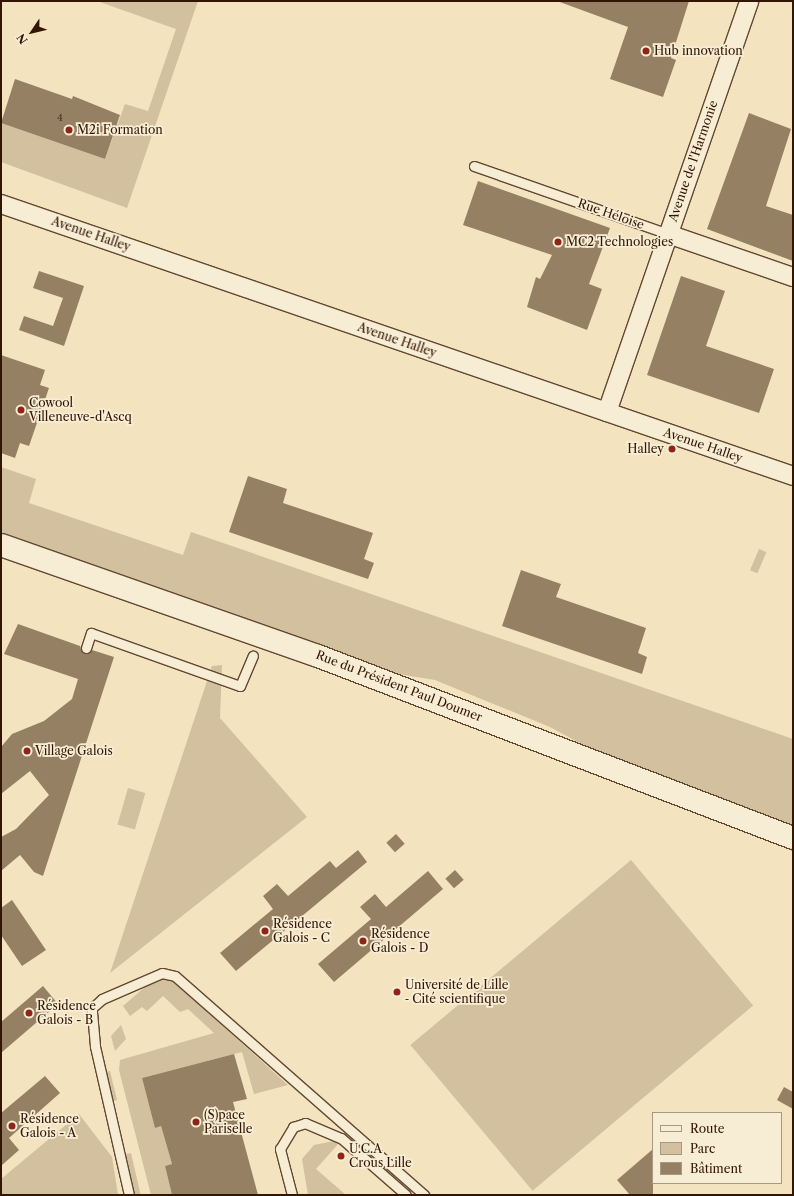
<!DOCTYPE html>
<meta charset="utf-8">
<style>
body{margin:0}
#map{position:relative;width:794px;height:1196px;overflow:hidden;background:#f3e3be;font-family:"Libre Caslon Text",serif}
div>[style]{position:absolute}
.green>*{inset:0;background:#d2c09e;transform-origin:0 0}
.building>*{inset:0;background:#968064;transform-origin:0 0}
.roads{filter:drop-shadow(1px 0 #624831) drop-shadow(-1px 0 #624831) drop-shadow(0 1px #624831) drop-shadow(0 -1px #624831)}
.service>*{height:9px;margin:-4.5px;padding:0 4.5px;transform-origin:4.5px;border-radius:4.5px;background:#f7edd5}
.minor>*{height:18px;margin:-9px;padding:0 9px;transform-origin:9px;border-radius:9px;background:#f7edd5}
.secondary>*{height:22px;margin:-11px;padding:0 11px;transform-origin:11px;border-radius:11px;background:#f7edd5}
.dots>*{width:11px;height:11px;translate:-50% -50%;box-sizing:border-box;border:2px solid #f7edd5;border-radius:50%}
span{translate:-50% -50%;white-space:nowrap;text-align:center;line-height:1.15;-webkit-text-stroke:3.5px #f7edd5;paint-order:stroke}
.number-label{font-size:10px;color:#4b301a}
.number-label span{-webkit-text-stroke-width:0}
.poi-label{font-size:12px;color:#321502}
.left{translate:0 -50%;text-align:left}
.right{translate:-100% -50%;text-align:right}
.street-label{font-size:12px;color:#321502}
.frame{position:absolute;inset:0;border:2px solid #321502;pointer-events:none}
.legend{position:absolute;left:652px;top:1112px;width:130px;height:72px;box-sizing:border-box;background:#f7edd5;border:1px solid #a89781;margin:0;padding:5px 7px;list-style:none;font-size:12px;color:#321502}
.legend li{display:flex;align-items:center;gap:8px;height:20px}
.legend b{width:20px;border:1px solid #a89781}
.north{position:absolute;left:12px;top:12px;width:40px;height:40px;-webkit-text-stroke:3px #f7edd5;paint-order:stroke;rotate:235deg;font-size:11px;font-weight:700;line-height:16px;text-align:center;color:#321502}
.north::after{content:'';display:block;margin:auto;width:14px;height:18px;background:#321502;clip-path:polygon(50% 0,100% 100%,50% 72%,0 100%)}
</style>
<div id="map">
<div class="green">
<i style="clip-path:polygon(97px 1px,198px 1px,127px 208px,1px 162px,1px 123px,105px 159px,125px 104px,148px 111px,176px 29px)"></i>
<i style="clip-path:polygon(1px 467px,36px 479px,29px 503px,183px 555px,191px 532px,793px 739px,793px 830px,591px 749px,550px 727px,435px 680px,386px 672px,1px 536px)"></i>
<i style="left:759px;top:549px;width:8px;height:23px;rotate:23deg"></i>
<i style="clip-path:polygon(222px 665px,220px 718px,307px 817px,110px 973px,212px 666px)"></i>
<i style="left:128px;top:788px;width:18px;height:38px;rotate:16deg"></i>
<i style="left:631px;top:860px;width:190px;height:288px;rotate:50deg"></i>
<i style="clip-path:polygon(165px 979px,172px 980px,288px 1085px,254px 1094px,242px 1052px,142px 1078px,155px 1127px,161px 1126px,172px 1164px,165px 1166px,172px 1195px,151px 1195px,119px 1070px,120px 1060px,214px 1033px,188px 1009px,180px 1012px,163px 996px,147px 1011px,142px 1007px,130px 1016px,123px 1006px,152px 981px)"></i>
<i style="clip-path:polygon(121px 1025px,126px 1039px,115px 1051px,111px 1036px)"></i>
<i style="clip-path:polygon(110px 1071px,117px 1100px,113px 1101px,105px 1072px)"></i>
<i style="clip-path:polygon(79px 1114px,112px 1157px,118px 1195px,1px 1195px,1px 1179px)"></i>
<i style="clip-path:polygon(334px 1141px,339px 1143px,316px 1169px,346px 1195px,308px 1195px,302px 1159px,314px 1145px)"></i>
<i style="left:131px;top:1153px;width:43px;height:7px;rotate:77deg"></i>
</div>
<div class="building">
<i style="clip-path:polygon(557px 1px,689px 1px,671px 58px,676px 60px,663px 97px,610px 79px,628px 27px)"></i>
<i style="clip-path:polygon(15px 79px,72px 99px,73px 96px,120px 115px,105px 159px,1px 123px)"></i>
<i style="clip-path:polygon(749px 113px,791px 129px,766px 206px,793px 215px,793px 261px,707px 229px)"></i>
<i style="clip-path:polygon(478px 181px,610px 228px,589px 284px,602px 289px,587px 330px,527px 307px,536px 277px,540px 279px,552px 255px,463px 225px)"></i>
<i style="clip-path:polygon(39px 271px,84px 286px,64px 346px,19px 330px,24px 316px,53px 326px,63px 298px,33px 288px)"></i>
<i style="clip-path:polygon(681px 276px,725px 291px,706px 346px,774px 369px,759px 413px,647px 375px)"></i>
<i style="clip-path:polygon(1px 355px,45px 370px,40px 385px,49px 388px,29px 446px,20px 443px,15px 458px,1px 453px)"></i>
<i style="clip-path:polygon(248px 476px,287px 489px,283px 503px,373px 533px,364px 559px,374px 563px,368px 579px,229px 532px)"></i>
<i style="clip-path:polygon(521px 570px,561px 584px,556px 597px,646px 628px,638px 653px,647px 657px,642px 674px,502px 626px)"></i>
<i style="clip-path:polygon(18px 624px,80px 646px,84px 654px,92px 650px,114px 657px,43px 876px,34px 872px,20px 855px,1px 871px,1px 837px,16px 829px,49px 795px,30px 771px,1px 794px,1px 747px,12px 734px,44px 721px,72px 699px,78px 679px,4px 654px)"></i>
<i style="left:396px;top:834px;width:13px;height:13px;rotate:48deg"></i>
<i style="clip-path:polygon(358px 850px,367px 862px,236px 971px,220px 953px,273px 909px,263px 896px,277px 884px,288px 896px,330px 861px,336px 868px)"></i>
<i style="left:455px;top:870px;width:13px;height:13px;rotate:48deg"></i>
<i style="clip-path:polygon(428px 871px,443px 889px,334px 982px,318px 964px,371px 919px,360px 907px,375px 894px,386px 907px)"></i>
<i style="clip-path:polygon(12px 900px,46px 950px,22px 966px,1px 935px,1px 908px)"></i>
<i style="clip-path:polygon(43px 986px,58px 1004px,1px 1053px,1px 1022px)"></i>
<i style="clip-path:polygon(234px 1054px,247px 1099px,233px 1102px,258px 1195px,172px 1195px,165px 1166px,172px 1164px,161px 1126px,155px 1128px,142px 1078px)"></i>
<i style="clip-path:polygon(45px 1076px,60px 1093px,9px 1138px,19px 1150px,1px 1166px,1px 1113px)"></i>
<i style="clip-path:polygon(784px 1087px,793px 1092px,793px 1109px,777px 1100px)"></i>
<i style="clip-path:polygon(653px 1149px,653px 1195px,630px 1195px,617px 1180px)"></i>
</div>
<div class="roads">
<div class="service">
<i style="left:474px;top:166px;width:206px;rotate:19.3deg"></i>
<i style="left:86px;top:648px;width:16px;rotate:-72deg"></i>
<i style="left:91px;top:633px;width:158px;rotate:19.6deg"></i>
<i style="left:240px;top:686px;width:33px;rotate:-67deg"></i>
<i style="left:129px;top:1195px;width:153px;rotate:-102.9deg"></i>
<i style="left:95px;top:1046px;width:38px;rotate:-95deg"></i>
<i style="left:92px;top:1008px;width:13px;rotate:-42deg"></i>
<i style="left:102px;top:999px;width:65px;rotate:-23.4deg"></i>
<i style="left:162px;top:973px;width:13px;rotate:13deg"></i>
<i style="left:175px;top:976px;width:332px;rotate:41.3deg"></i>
<i style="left:292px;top:1195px;width:48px;rotate:-104.6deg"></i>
<i style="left:280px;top:1149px;width:26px;rotate:-59deg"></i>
<i style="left:293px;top:1127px;width:13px;rotate:-18deg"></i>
<i style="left:305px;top:1123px;width:39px;rotate:23deg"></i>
<i style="left:341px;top:1138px;width:86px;rotate:41.2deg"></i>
</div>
<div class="minor">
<i style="left:1px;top:204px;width:837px;rotate:18.95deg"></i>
<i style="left:668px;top:234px;width:132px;rotate:19deg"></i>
<i style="left:607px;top:412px;width:435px;rotate:-70.9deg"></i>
</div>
<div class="secondary">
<i style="left:1px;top:545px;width:336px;rotate:19.3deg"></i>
<i style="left:318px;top:656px;width:509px;rotate:20.96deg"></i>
</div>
</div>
<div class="dots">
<i style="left:646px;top:51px;background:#8f2418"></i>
<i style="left:69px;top:130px;background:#8f2418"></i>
<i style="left:558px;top:242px;background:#8f2418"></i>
<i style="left:21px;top:410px;background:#8f2418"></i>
<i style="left:672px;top:449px;background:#8f2418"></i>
<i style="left:27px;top:751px;background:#8f2418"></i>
<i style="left:265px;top:931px;background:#8f2418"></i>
<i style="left:363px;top:941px;background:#8f2418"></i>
<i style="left:397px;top:992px;background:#8f2418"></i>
<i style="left:29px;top:1013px;background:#8f2418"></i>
<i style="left:196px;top:1122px;background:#8f2418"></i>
<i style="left:12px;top:1126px;background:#8f2418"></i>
<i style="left:341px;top:1156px;background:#8f2418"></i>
</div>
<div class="number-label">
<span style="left:60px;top:118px">4</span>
</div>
<div class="poi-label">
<span class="left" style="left:654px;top:51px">Hub innovation</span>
<span class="left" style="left:77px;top:130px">M2i Formation</span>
<span class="left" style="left:566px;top:242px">MC2 Technologies</span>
<span class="left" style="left:29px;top:410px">Cowool<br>Villeneuve-d'Ascq</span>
<span class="right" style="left:664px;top:449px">Halley</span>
<span class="left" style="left:35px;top:751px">Village Galois</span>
<span class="left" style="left:273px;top:931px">Résidence<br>Galois - C</span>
<span class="left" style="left:371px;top:941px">Résidence<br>Galois - D</span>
<span class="left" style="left:405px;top:992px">Université de Lille<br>‐ Cité scientifique</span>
<span class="left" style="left:37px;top:1013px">Résidence<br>Galois - B</span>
<span class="left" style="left:204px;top:1122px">(S)pace<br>Pariselle</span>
<span class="left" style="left:20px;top:1126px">Résidence<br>Galois - A</span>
<span class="left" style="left:349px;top:1156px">U.C.A<br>Crous Lille</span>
</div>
<div class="street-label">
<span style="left:693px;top:161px;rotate:-71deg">Avenue de l'Harmonie</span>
<span style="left:611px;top:214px;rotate:19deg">Rue Héloise</span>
<span style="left:91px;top:234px;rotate:19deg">Avenue Halley</span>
<span style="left:397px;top:340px;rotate:19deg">Avenue Halley</span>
<span style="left:703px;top:445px;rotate:19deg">Avenue Halley</span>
<span style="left:399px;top:686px;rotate:21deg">Rue du Président Paul Doumer</span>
</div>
<div class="frame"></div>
<ul class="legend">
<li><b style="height:5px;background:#f7edd5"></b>Route</li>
<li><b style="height:11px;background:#d2c09e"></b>Parc</li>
<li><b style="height:11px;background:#968064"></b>Bâtiment</li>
</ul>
<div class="north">N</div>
</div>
